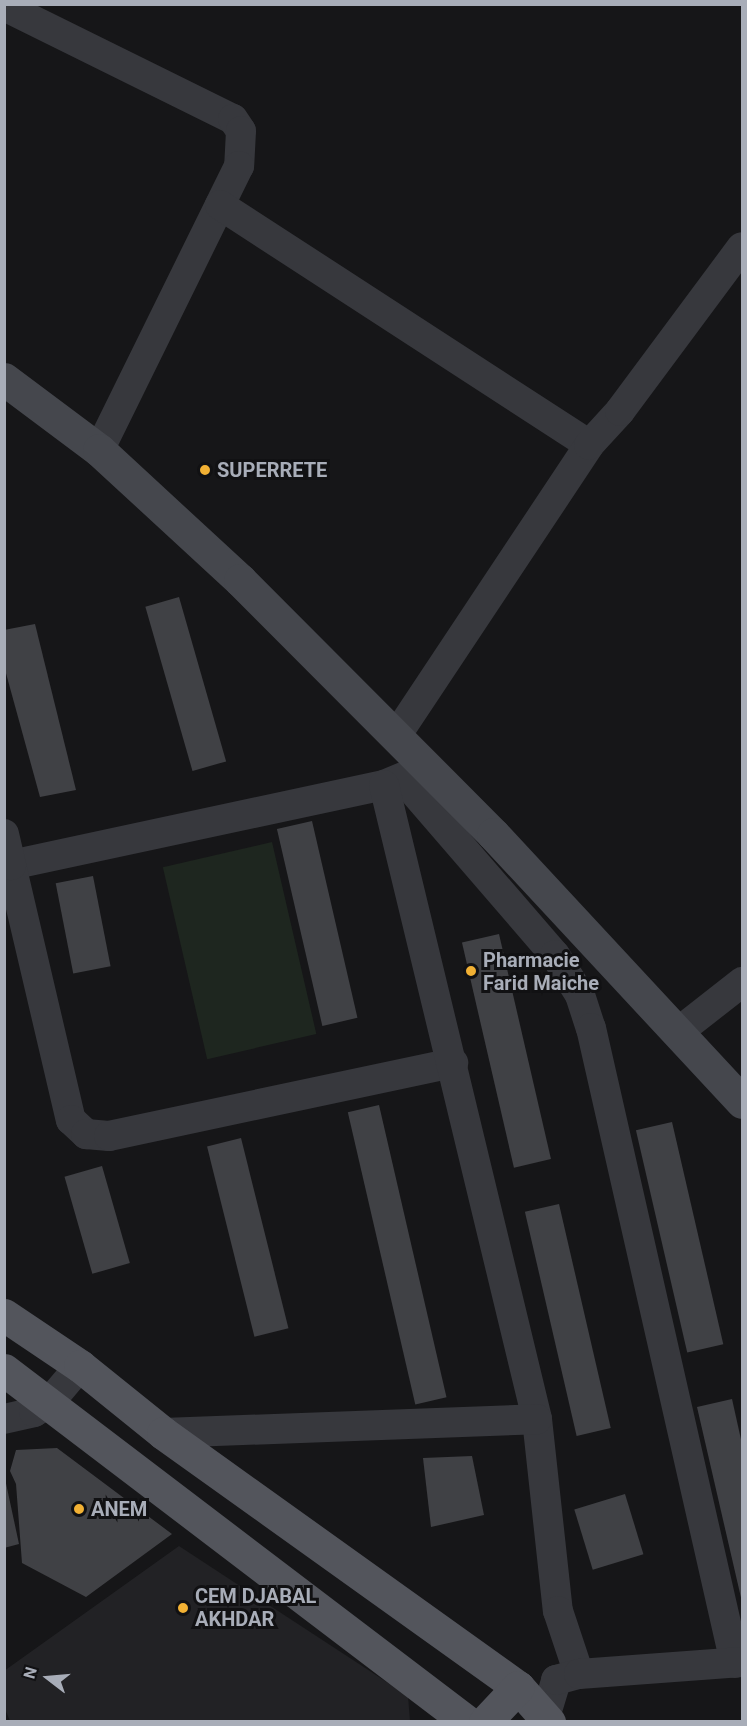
<!DOCTYPE html>
<style>
body{margin:0}
#map{position:relative;width:747px;height:1726px;overflow:hidden;background:#161618;font-family:Roboto,sans-serif}
div>[style]{position:absolute}
.built>*{inset:0;background:#222225}
.green>*{inset:0;background:#1e261f;transform-origin:0 0}
.building>*{inset:0;background:#404145;transform-origin:0 0}
.street>*{height:30px;margin:-15px;padding:0 15px;transform-origin:15px;border-radius:15px;background:#37383d}
.secondary>*{height:33px;margin:-16.5px;padding:0 16.5px;transform-origin:16.5px;border-radius:16.5px;background:#45474d}
.primary>*{height:33px;margin:-16.5px;padding:0 16.5px;transform-origin:16.5px;border-radius:16.5px;background:#53555c}
.dots>*{width:16px;height:16px;translate:-50% -50%;box-sizing:border-box;border:3px solid #111113;border-radius:50%}
span{translate:-50% -50%;white-space:nowrap;text-align:center;line-height:1.15;-webkit-text-stroke:6px #111113;paint-order:stroke}
.poi-label{font-size:20px;color:#a8adb8;font-weight:700}
.left{translate:0 -50%;text-align:left}
.frame{position:absolute;inset:0;border:6px solid #a8adb8;pointer-events:none}
.north{position:absolute;left:18px;top:1648px;width:60px;height:60px;-webkit-text-stroke:4px #111113;paint-order:stroke;rotate:286deg;font-size:16px;font-weight:700;line-height:24px;text-align:center;color:#a8adb8}
.north::after{content:'';display:block;margin:auto;width:21px;height:27px;background:#a8adb8;clip-path:polygon(50% 0,100% 100%,50% 72%,0 100%)}
</style>
<div id="map">
<div class="built">
<i style="clip-path:polygon(179px 1546px,408px 1696px,410px 1721px,10px 1721px,5px 1709px,4px 1671px)"></i>
</div>
<div class="green">
<i style="left:272px;top:842px;width:197px;height:112px;rotate:77deg"></i>
</div>
<div class="building">
<i style="left:179px;top:597px;width:171px;height:35px;rotate:74deg"></i>
<i style="clip-path:polygon(35px 624px,76px 790px,40px 797px,4px 666px,4px 630px)"></i>
<i style="left:312px;top:821px;width:202px;height:36px;rotate:77deg"></i>
<i style="left:93px;top:876px;width:92px;height:38px;rotate:79deg"></i>
<i style="left:499px;top:934px;width:231px;height:38px;rotate:77deg"></i>
<i style="left:379px;top:1105px;width:300px;height:32px;rotate:77deg"></i>
<i style="left:672px;top:1122px;width:228px;height:37px;rotate:77deg"></i>
<i style="left:241px;top:1138px;width:196px;height:35px;rotate:76deg"></i>
<i style="left:102px;top:1166px;width:101px;height:39px;rotate:74deg"></i>
<i style="left:559px;top:1204px;width:230px;height:35px;rotate:77deg"></i>
<i style="clip-path:polygon(732px 1399px,742px 1444px,742px 1602px,697px 1407px)"></i>
<i style="clip-path:polygon(57px 1448px,172px 1534px,86px 1597px,22px 1563px,16px 1484px,10px 1471px,16px 1450px)"></i>
<i style="clip-path:polygon(472px 1456px,484px 1515px,431px 1527px,423px 1458px)"></i>
<i style="clip-path:polygon(4px 1474px,19px 1544px,4px 1548px)"></i>
<i style="left:625px;top:1494px;width:63px;height:53px;rotate:73deg"></i>
</div>
<div class="street">
<i style="left:4px;top:6px;width:255px;rotate:26.3deg"></i>
<i style="left:233px;top:119px;width:14px;rotate:56deg"></i>
<i style="left:241px;top:131px;width:35px;rotate:93deg"></i>
<i style="left:239px;top:166px;width:317px;rotate:116.2deg"></i>
<i style="left:220px;top:205px;width:440px;rotate:33deg"></i>
<i style="left:396px;top:736px;width:349px;rotate:-56.4deg"></i>
<i style="left:589px;top:445px;width:46px;rotate:-47.6deg"></i>
<i style="left:620px;top:411px;width:204px;rotate:-53.4deg"></i>
<i style="left:427px;top:767px;width:47px;rotate:157.3deg"></i>
<i style="left:384px;top:785px;width:381px;rotate:167.9deg"></i>
<i style="left:11px;top:865px;width:262px;rotate:76.8deg"></i>
<i style="left:71px;top:1120px;width:21px;rotate:43deg"></i>
<i style="left:86px;top:1134px;width:23px;rotate:5deg"></i>
<i style="left:109px;top:1136px;width:352px;rotate:-12deg"></i>
<i style="left:402px;top:778px;width:234px;rotate:49.2deg"></i>
<i style="left:555px;top:955px;width:47px;rotate:58deg"></i>
<i style="left:580px;top:995px;width:35px;rotate:72deg"></i>
<i style="left:591px;top:1028px;width:651px;rotate:77.22deg"></i>
<i style="left:384px;top:785px;width:652px;rotate:76.43deg"></i>
<i style="left:537px;top:1419px;width:193px;rotate:83.8deg"></i>
<i style="left:558px;top:1611px;width:66px;rotate:71.6deg"></i>
<i style="left:4px;top:834px;width:32px;rotate:77deg"></i>
<i style="left:677px;top:1033px;width:83px;rotate:-38.1deg"></i>
<i style="left:4px;top:1419px;width:31px;rotate:-13deg"></i>
<i style="left:34px;top:1412px;width:16px;rotate:-30deg"></i>
<i style="left:48px;top:1404px;width:50px;rotate:-49.9deg"></i>
<i style="left:163px;top:1433px;width:374px;rotate:-2.1deg"></i>
<i style="left:545px;top:1717px;width:39px;rotate:-73deg"></i>
<i style="left:556px;top:1680px;width:24px;rotate:-15deg"></i>
<i style="left:579px;top:1674px;width:163px;rotate:-4.2deg"></i>
</div>
<div class="secondary">
<i style="left:4px;top:379px;width:119px;rotate:36.8deg"></i>
<i style="left:99px;top:450px;width:192px;rotate:42.7deg"></i>
<i style="left:240px;top:580px;width:359px;rotate:45.1deg"></i>
<i style="left:493px;top:834px;width:366px;rotate:47.1deg"></i>
</div>
<div class="primary">
<i style="left:4px;top:1315px;width:92px;rotate:33.9deg"></i>
<i style="left:80px;top:1366px;width:107px;rotate:38.9deg"></i>
<i style="left:163px;top:1433px;width:437px;rotate:35.6deg"></i>
<i style="left:518px;top:1687px;width:47px;rotate:48.5deg"></i>
<i style="left:4px;top:1370px;width:582px;rotate:37.24deg"></i>
<i style="left:485px;top:1722px;width:48px;rotate:-46.7deg"></i>
</div>
<div class="dots">
<i style="left:205px;top:470px;background:#f2b134"></i>
<i style="left:471px;top:971px;background:#f2b134"></i>
<i style="left:79px;top:1509px;background:#f2b134"></i>
<i style="left:183px;top:1608px;background:#f2b134"></i>
</div>
<div class="poi-label">
<span class="left" style="left:217px;top:470px">SUPERRETE</span>
<span class="left" style="left:483px;top:972px">Pharmacie<br>Farid Maiche</span>
<span class="left" style="left:91px;top:1509px">ANEM</span>
<span class="left" style="left:195px;top:1608px">CEM DJABAL<br>AKHDAR</span>
</div>
<div class="frame"></div>
<div class="north">N</div>
</div>
